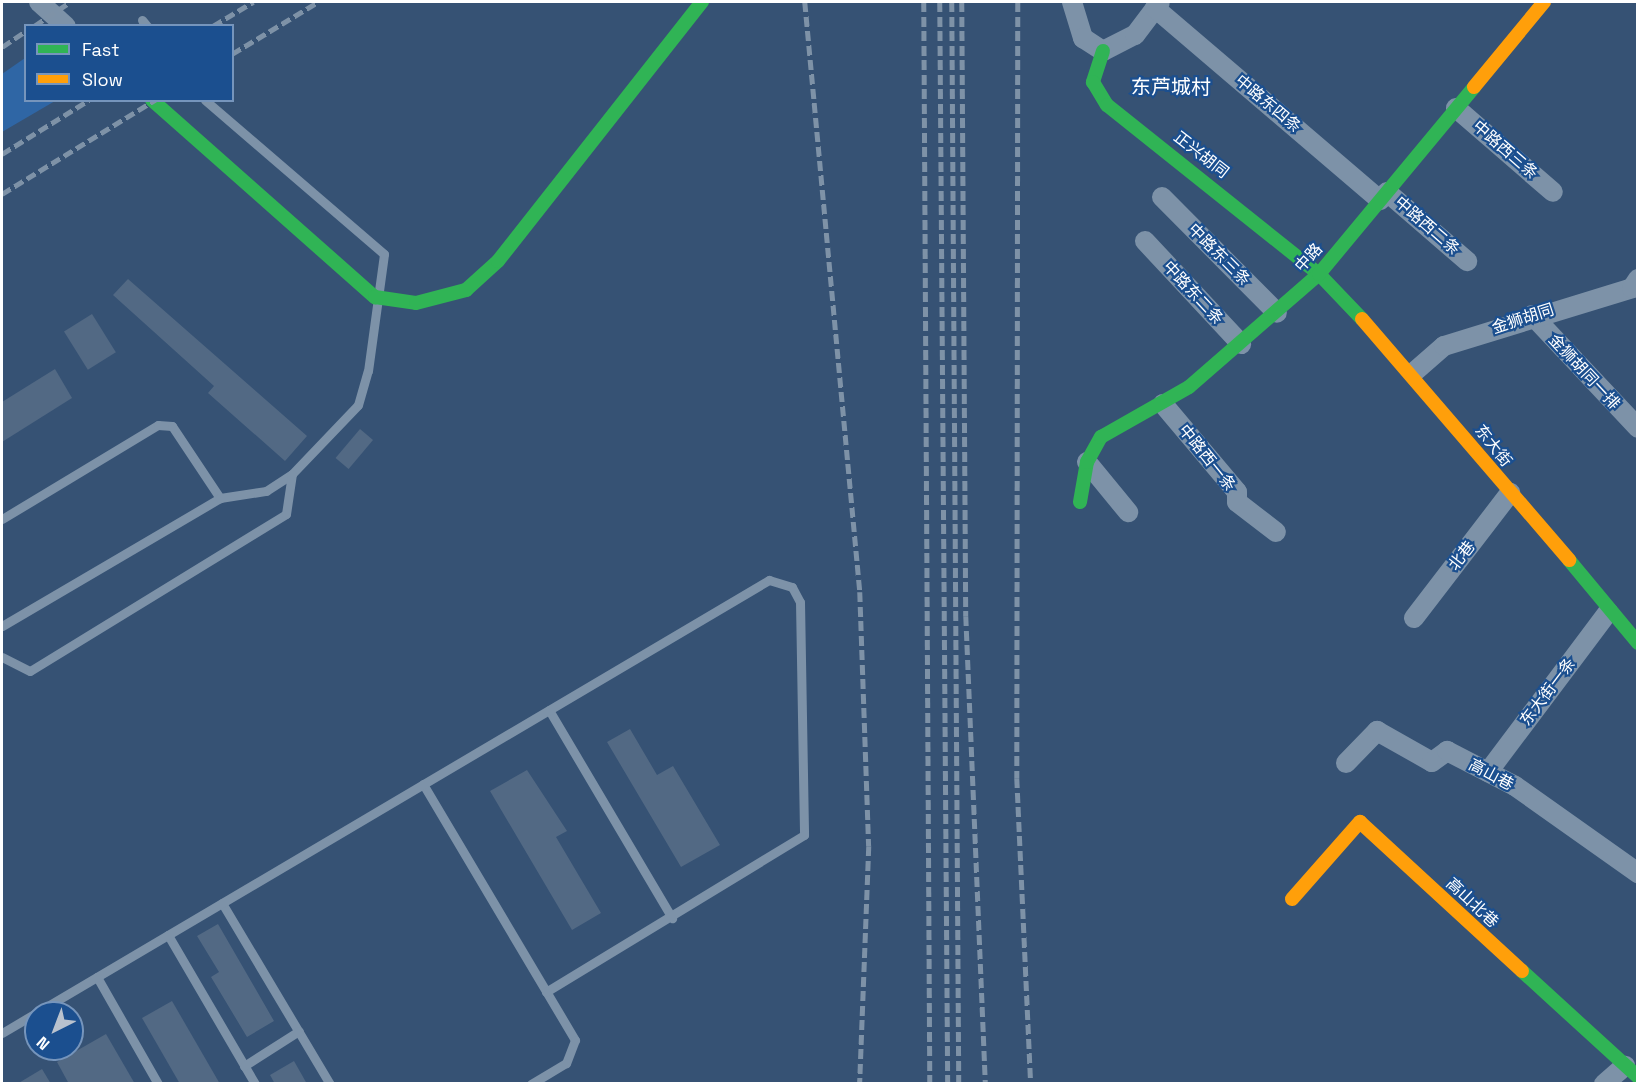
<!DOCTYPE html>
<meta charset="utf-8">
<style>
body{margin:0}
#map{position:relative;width:1639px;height:1085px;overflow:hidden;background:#365274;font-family:"Space Grotesk","Noto Sans SC",sans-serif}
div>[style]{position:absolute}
.green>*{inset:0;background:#2f66a5}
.building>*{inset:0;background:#526984;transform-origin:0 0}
.lane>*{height:9px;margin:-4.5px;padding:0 4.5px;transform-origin:4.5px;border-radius:4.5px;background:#7d92a8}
.street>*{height:20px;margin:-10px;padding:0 10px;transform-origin:10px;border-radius:10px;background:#7d92a8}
.fast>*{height:14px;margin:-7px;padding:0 7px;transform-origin:7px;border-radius:7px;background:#30b455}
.slow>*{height:14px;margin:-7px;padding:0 7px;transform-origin:7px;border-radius:7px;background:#ff9f0a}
.rail>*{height:4.5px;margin-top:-2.25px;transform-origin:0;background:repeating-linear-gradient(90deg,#7e92a7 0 10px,transparent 0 14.5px)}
span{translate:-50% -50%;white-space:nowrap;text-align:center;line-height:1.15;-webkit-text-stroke:4.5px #1b4f8f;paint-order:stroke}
.street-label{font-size:16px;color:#fff}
.quarter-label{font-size:20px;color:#fff}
.frame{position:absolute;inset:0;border:3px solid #fff;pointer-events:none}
.legend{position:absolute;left:24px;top:24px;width:210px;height:78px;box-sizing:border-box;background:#1b4f8f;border:2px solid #7695bc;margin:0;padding:8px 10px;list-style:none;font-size:18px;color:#fff}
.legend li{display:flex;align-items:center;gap:12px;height:30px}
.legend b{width:30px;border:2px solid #7695bc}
.north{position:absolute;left:24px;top:1001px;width:60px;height:60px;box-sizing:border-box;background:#1b4f8f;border:2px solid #7695bc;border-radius:50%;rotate:222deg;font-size:16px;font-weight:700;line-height:24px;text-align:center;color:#fff}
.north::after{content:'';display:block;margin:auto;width:21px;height:27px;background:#b9c2ce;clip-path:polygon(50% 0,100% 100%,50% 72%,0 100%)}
</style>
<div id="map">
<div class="green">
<i style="clip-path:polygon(25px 58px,26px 100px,55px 101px,2px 132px,2px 74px)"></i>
</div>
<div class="building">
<i style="clip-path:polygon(128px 279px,307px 436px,285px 461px,208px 393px,214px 386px,113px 295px)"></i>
<i style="left:92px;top:314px;width:45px;height:33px;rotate:58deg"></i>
<i style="clip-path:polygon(55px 369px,72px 398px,2px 442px,2px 402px)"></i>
<i style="left:360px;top:429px;width:17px;height:38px;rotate:40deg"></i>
<i style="clip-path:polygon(630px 729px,657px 775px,673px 766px,720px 845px,681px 867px,607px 742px)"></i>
<i style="clip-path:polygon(527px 770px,567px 831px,556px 837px,601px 913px,572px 930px,490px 791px)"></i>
<i style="clip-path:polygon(218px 924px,274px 1021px,247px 1037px,211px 977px,219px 972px,197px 936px)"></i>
<i style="clip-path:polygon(172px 1001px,220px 1084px,180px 1084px,142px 1018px)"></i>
<i style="clip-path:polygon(106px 1034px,135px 1084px,69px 1084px,57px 1062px)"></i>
<i style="clip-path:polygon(294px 1061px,307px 1084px,275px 1084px,270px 1075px)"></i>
<i style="clip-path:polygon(42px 1069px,51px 1084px,17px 1084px)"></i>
</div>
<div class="lane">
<i style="left:142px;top:20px;width:8px;rotate:50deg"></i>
<i style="left:2px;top:519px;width:182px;rotate:-31.1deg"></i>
<i style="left:158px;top:425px;width:14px;rotate:4deg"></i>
<i style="left:172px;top:426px;width:87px;rotate:56.3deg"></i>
<i style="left:2px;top:626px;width:253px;rotate:-30.4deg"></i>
<i style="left:220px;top:498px;width:47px;rotate:-8.7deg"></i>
<i style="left:266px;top:491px;width:31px;rotate:-33deg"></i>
<i style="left:292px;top:474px;width:95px;rotate:-46.3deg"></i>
<i style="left:358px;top:405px;width:35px;rotate:-74deg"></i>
<i style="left:368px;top:371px;width:118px;rotate:-82.2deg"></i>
<i style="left:384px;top:254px;width:236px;rotate:-139.3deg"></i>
<i style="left:2px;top:657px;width:31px;rotate:27deg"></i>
<i style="left:30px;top:671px;width:300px;rotate:-31.5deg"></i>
<i style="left:286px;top:514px;width:40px;rotate:-81.5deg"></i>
<i style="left:549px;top:710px;width:242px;rotate:59.4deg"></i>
<i style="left:423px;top:784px;width:298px;rotate:59.3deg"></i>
<i style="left:575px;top:1040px;width:25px;rotate:111deg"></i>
<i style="left:566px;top:1063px;width:41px;rotate:149deg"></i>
<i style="left:222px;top:903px;width:211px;rotate:59.2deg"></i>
<i style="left:168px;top:935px;width:173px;rotate:59.7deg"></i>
<i style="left:97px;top:977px;width:123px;rotate:60.3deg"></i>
<i style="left:2px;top:1033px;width:891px;rotate:-30.57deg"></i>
<i style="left:769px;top:580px;width:24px;rotate:17deg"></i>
<i style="left:792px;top:587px;width:17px;rotate:62deg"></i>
<i style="left:800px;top:602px;width:233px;rotate:89deg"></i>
<i style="left:804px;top:835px;width:302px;rotate:148.7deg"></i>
<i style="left:244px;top:1066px;width:65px;rotate:-32.5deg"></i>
</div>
<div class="street">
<i style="left:39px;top:2px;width:36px;rotate:42deg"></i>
<i style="left:1072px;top:2px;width:38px;rotate:73deg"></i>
<i style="left:1083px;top:38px;width:24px;rotate:33deg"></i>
<i style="left:1103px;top:51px;width:36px;rotate:-27deg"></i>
<i style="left:1135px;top:35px;width:41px;rotate:-52.9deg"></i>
<i style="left:1155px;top:8px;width:296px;rotate:40.5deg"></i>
<i style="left:1456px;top:108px;width:128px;rotate:40.9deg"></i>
<i style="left:1387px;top:192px;width:106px;rotate:40.8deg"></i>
<i style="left:1162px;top:197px;width:163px;rotate:45.2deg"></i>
<i style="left:1145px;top:241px;width:141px;rotate:47deg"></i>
<i style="left:1532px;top:315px;width:155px;rotate:46.8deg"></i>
<i style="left:1413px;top:373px;width:41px;rotate:-41.1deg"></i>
<i style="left:1444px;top:346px;width:197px;rotate:-17.1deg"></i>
<i style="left:1632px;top:288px;width:11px;rotate:-56deg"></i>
<i style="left:1163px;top:404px;width:115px;rotate:49.9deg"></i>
<i style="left:1237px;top:492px;width:10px;rotate:90deg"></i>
<i style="left:1237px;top:502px;width:49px;rotate:37.6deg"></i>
<i style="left:1087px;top:462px;width:65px;rotate:50.6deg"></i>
<i style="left:1414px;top:618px;width:158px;rotate:-52.5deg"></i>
<i style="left:1346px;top:763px;width:45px;rotate:-45.9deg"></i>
<i style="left:1377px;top:731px;width:63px;rotate:29.4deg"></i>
<i style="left:1432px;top:762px;width:19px;rotate:-36deg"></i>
<i style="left:1447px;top:751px;width:76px;rotate:27.2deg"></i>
<i style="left:1515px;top:786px;width:151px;rotate:35.3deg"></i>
<i style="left:1488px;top:772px;width:200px;rotate:-53.1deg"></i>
<i style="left:1604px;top:1084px;width:28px;rotate:-41deg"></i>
</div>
<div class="fast">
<i style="left:1103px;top:51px;width:33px;rotate:108deg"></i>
<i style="left:1093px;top:82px;width:27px;rotate:59deg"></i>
<i style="left:1107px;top:105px;width:271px;rotate:38.6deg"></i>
<i style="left:1319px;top:274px;width:62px;rotate:46.3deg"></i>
<i style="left:152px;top:100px;width:298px;rotate:41.5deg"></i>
<i style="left:375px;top:297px;width:41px;rotate:8.3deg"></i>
<i style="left:416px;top:303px;width:52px;rotate:-14.6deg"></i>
<i style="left:466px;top:290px;width:43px;rotate:-42.2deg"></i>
<i style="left:498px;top:261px;width:330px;rotate:-51.8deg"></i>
<i style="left:1080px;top:502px;width:41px;rotate:-80.1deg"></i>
<i style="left:1087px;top:462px;width:29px;rotate:-61deg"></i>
<i style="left:1101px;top:437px;width:101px;rotate:-29.6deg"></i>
<i style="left:1189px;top:387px;width:172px;rotate:-41deg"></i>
<i style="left:1319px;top:274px;width:243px;rotate:-50.3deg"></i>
<i style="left:1569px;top:560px;width:108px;rotate:50.3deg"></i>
<i style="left:1522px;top:971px;width:157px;rotate:42.4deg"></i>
</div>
<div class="slow">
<i style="left:1474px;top:87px;width:110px;rotate:-50.5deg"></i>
<i style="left:1362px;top:319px;width:318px;rotate:49.3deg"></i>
<i style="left:1292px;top:899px;width:103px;rotate:-48.6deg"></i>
<i style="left:1360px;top:822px;width:220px;rotate:42.6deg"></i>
</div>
<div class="rail">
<i style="left:805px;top:2px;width:593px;rotate:84.67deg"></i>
<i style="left:860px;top:592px;width:254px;rotate:88deg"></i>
<i style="left:869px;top:846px;width:238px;rotate:92.2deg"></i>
<i style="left:924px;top:2px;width:1082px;rotate:89.68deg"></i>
<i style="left:940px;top:2px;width:1082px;rotate:89.58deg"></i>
<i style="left:952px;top:2px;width:1082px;rotate:89.63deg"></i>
<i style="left:962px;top:2px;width:614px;rotate:89.63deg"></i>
<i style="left:966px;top:616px;width:468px;rotate:87.6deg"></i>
<i style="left:1018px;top:2px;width:776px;rotate:90.07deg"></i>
<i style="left:1017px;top:778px;width:306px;rotate:87.4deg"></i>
<i style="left:34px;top:26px;width:43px;rotate:-33.7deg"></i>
<i style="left:213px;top:26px;width:47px;rotate:-31deg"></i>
<i style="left:2px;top:47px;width:29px;rotate:-34deg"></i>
<i style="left:232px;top:54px;width:100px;rotate:-31.2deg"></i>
<i style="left:2px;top:154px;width:102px;rotate:-31.8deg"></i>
<i style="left:2px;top:194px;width:180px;rotate:-31.6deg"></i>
</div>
<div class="street-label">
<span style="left:1268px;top:104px;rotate:40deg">中路东四条</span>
<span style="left:1505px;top:150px;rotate:41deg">中路西三条</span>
<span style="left:1201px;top:155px;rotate:38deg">正兴胡同</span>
<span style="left:1427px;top:226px;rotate:41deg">中路西二条</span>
<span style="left:1219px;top:255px;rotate:45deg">中路东三条</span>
<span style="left:1309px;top:258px;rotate:-48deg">中路</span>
<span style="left:1193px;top:293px;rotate:47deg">中路东二条</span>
<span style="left:1523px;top:319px;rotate:-18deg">金狮胡同</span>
<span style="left:1584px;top:372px;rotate:47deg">金狮胡同一排</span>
<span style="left:1493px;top:446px;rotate:51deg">东大街</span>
<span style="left:1207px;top:458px;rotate:51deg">中路西一条</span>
<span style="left:1462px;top:556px;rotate:-52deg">北巷</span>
<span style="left:1548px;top:692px;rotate:-53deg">东大街一条</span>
<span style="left:1491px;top:775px;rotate:28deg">高山巷</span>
<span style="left:1472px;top:903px;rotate:43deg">高山北巷</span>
</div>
<div class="quarter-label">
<span style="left:1171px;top:87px">东芦城村</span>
</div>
<div class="frame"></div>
<ul class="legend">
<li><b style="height:8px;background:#30b455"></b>Fast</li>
<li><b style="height:8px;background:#ff9f0a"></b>Slow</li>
</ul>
<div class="north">N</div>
</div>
